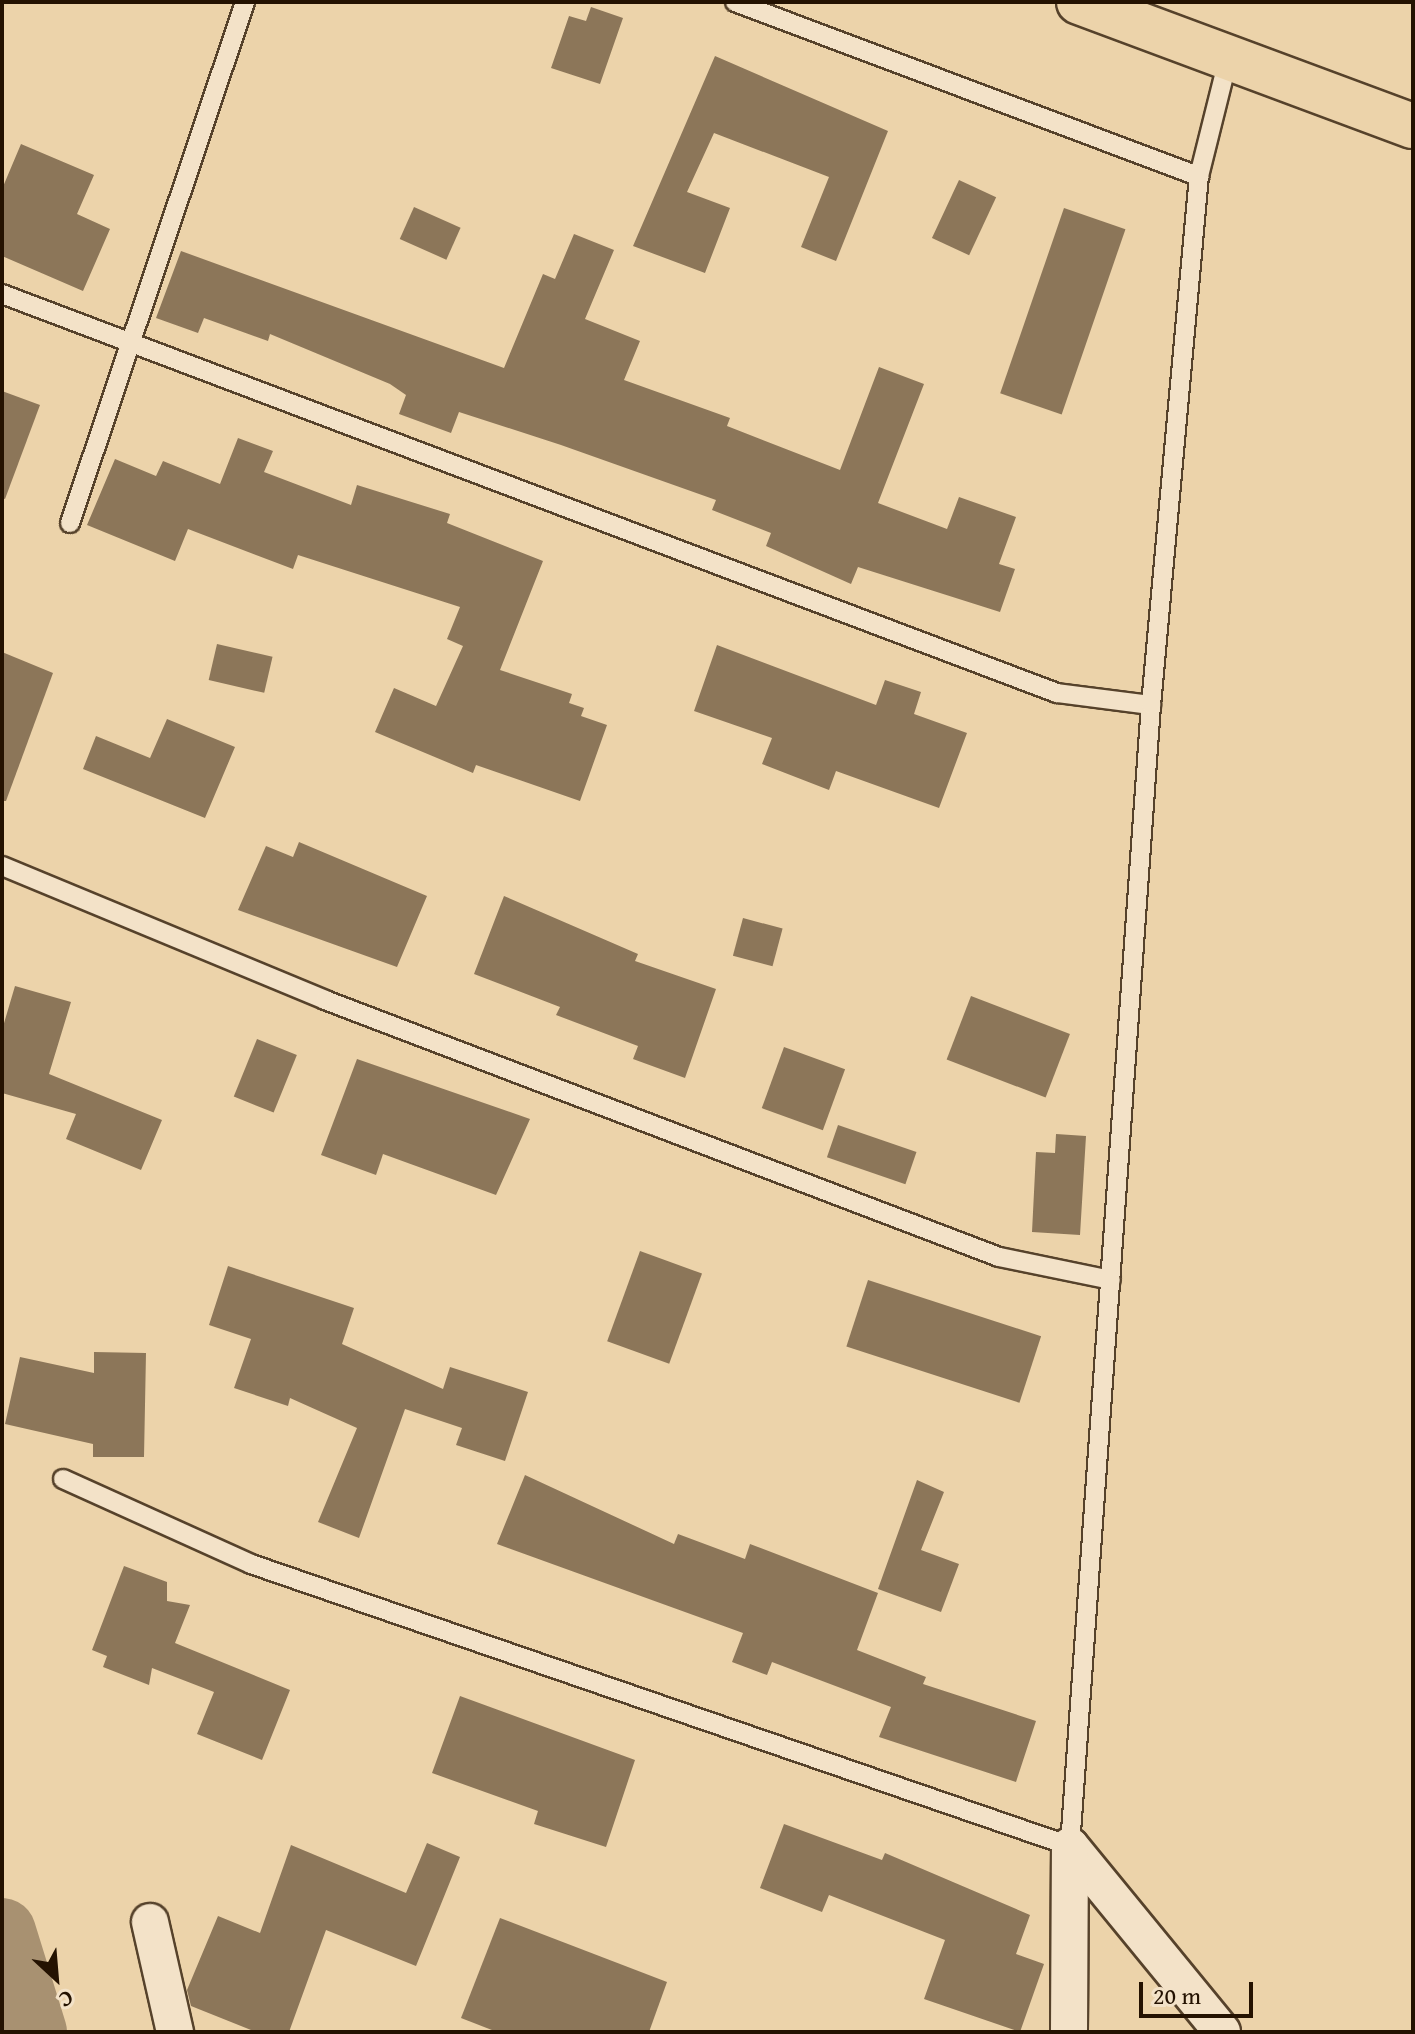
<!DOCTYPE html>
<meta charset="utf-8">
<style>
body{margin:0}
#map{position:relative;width:1415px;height:2034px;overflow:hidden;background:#ecd3aa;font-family:"Gentium Book Plus",serif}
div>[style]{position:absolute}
.river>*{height:68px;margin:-34px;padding:0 34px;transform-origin:34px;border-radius:34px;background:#a89171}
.building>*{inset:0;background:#8c7659;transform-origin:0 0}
.roads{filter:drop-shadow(2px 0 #56422b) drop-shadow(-2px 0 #56422b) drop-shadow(0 2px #56422b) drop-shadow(0 -2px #56422b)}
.lane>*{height:18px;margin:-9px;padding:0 9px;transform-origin:9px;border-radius:9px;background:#f3e2c8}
.street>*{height:36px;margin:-18px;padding:0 18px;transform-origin:18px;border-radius:18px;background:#f3e2c8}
.primary>*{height:44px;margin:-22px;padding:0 22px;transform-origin:22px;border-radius:22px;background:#ecd3aa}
span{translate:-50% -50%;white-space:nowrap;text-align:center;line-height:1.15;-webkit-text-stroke:7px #f3e2c8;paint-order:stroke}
.frame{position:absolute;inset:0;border:4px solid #241201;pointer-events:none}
.north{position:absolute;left:16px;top:1938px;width:80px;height:80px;-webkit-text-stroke:6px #f3e2c8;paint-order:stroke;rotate:154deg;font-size:22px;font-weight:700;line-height:32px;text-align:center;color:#241201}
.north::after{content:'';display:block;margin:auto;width:28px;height:36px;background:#241201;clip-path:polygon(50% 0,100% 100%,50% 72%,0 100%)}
.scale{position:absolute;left:1139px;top:1982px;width:114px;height:36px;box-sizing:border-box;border:4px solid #241201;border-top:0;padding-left:10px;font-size:24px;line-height:28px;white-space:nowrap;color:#241201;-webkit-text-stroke:6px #f3e2c8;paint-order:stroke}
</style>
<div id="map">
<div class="river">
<i style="left:2px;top:1932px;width:105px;rotate:72.8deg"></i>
</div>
<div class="building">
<i style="clip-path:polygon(591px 7px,623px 18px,600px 84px,551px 68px,569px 16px,586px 21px)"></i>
<i style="clip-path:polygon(715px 56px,888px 131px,836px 261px,801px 247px,829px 177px,714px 133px,687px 192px,730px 208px,705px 273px,633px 246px)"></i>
<i style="clip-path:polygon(21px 144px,94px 175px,77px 214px,110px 229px,83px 291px,2px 256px,2px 189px)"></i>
<i style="left:959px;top:180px;width:41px;height:64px;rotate:25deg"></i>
<i style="left:414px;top:207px;width:51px;height:35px;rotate:24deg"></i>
<i style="left:1064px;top:208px;width:65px;height:196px;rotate:19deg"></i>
<i style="clip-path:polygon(574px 234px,614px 250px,585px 319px,640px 341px,624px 380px,730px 418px,727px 426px,840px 470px,879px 367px,924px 384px,878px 503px,947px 529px,959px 497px,1016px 517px,999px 564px,1015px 569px,1000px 612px,858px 567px,851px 584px,766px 546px,771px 533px,712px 510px,716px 500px,561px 445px,459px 412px,451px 433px,399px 414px,406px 395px,390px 384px,270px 334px,268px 341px,204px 318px,198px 333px,156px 318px,181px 251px,504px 368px,543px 274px,555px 279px)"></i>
<i style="clip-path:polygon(2px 391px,40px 405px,5px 499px,2px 498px)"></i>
<i style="clip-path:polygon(238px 438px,273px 451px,264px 472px,351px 505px,357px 485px,450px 514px,447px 523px,543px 561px,500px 670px,572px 694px,569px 703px,584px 708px,581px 716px,607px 725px,580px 801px,476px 765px,473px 773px,375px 732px,394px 688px,436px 706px,463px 646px,447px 639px,460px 607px,298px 555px,293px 569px,188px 529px,175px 561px,87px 525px,115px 459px,156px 476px,163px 461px,220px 484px)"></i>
<i style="left:217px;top:644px;width:57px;height:37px;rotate:13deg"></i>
<i style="clip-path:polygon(717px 645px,876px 705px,885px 680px,921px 692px,914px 714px,967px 733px,939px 808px,836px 771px,829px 790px,762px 764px,772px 738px,694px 711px)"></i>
<i style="clip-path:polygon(2px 652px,53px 673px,6px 801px,2px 801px)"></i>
<i style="clip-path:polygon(167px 719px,235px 747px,205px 818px,83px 769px,96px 736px,150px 758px)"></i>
<i style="clip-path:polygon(299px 842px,427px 896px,397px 967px,238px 910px,266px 846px,293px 857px)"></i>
<i style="clip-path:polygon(504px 896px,638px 954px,635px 961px,716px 989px,685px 1078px,633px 1059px,638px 1046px,556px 1015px,560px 1007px,474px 974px)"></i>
<i style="left:743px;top:918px;width:41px;height:39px;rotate:15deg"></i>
<i style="clip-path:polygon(15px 986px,71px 1002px,49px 1074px,162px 1120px,141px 1170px,66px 1139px,76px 1114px,2px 1093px,2px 1030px)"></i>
<i style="left:971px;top:996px;width:106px;height:68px;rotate:21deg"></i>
<i style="left:257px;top:1039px;width:43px;height:62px;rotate:22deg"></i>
<i style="left:784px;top:1047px;width:65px;height:65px;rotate:20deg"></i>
<i style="clip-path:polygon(357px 1059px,530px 1119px,496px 1195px,383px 1154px,376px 1175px,321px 1155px)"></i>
<i style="left:838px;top:1125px;width:83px;height:34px;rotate:19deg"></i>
<i style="clip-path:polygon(1056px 1134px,1086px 1136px,1080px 1235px,1032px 1232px,1036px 1152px,1055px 1153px)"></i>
<i style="left:640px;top:1251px;width:66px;height:96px;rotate:20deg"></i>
<i style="clip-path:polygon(228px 1266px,354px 1308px,342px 1344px,443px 1389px,450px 1367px,528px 1392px,505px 1461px,456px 1445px,462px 1428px,405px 1409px,359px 1538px,318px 1522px,357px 1428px,290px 1398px,288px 1406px,234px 1388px,251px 1339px,209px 1325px)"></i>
<i style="left:868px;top:1280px;width:182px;height:70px;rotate:18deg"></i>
<i style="clip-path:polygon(94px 1352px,146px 1353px,144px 1457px,93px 1457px,93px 1444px,5px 1424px,20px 1357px,94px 1373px)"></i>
<i style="clip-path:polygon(525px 1475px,674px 1544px,678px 1534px,745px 1559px,750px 1544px,878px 1593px,857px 1650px,926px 1677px,923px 1684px,1036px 1721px,1016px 1782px,879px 1737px,891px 1707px,772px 1662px,767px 1675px,732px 1662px,743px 1633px,497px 1544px)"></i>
<i style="clip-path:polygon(917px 1480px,944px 1492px,921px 1550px,959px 1564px,941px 1612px,878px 1589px)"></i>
<i style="clip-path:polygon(124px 1566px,167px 1582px,167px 1601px,190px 1605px,175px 1643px,290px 1690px,262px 1760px,197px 1734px,214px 1692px,152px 1668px,149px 1685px,103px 1667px,107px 1656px,92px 1650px)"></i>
<i style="clip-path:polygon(460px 1696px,635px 1760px,606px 1847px,534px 1824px,538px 1811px,432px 1773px)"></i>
<i style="clip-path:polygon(784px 1824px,882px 1860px,885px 1853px,1030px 1915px,1016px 1954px,1044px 1964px,1020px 2032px,924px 1999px,945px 1940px,829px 1895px,822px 1912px,760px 1888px)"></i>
<i style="clip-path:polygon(427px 1843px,460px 1857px,416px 1966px,326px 1930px,289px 2032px,256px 2032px,191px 2006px,187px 1990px,218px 1916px,260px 1933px,291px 1845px,406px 1893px)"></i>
<i style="clip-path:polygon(500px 1918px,667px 1982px,649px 2032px,497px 2032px,461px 2018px)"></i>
</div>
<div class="roads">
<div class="lane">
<i style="left:735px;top:2px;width:496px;rotate:20.6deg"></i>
<i style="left:2px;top:294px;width:1128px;rotate:20.72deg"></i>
<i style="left:1057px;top:693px;width:95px;rotate:7.3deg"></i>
<i style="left:70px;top:523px;width:550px;rotate:-71.43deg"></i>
<i style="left:2px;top:866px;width:350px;rotate:22.5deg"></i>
<i style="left:325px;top:1000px;width:721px;rotate:20.87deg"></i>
<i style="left:999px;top:1257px;width:114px;rotate:11.6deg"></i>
<i style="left:63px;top:1479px;width:206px;rotate:24.3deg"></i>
<i style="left:251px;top:1564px;width:866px;rotate:19deg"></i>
<i style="left:1070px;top:1846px;width:1144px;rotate:-85.94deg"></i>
<i style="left:1151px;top:705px;width:531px;rotate:-84.82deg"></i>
<i style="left:1199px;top:176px;width:124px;rotate:-76deg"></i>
</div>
<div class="street">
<i style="left:1070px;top:1846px;width:240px;rotate:50.7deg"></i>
<i style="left:150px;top:1922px;width:113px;rotate:77.2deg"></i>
<i style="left:1069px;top:2032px;width:186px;rotate:-89.7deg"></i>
</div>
<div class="primary">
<i style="left:1079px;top:2px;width:356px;rotate:20.4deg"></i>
</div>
</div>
<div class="frame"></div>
<div class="north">С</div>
<div class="scale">20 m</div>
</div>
